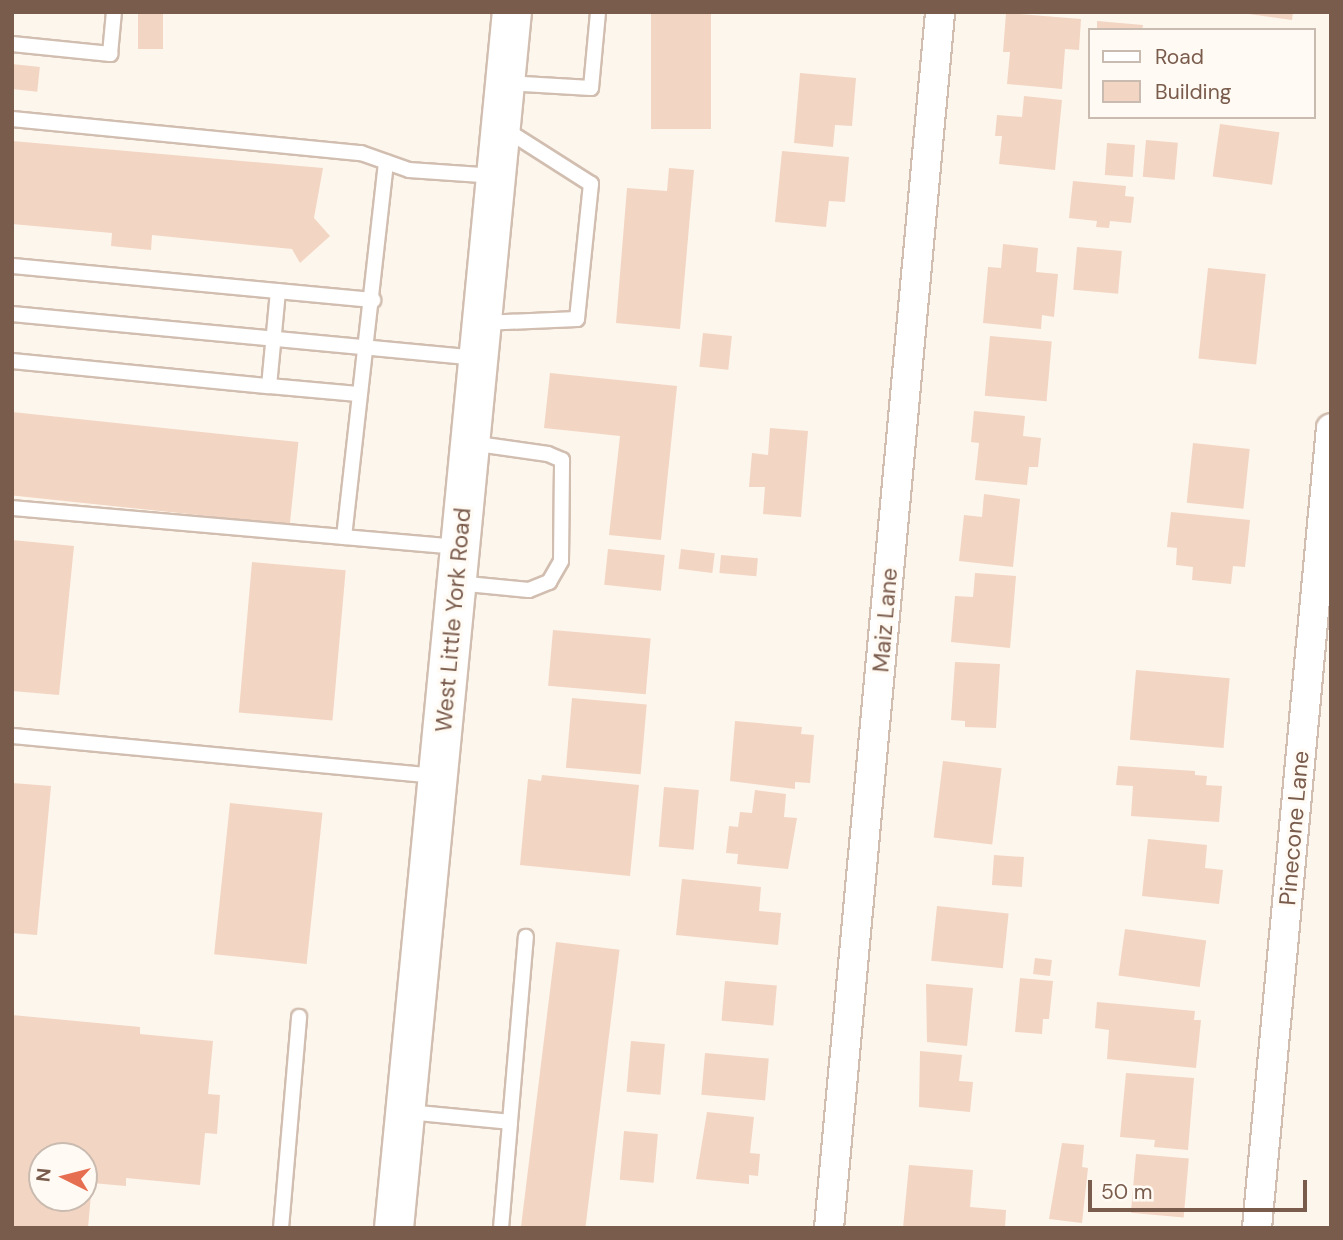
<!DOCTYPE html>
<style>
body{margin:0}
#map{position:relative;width:1343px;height:1240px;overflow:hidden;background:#fdf6ec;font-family:"DM Sans",sans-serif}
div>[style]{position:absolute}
.building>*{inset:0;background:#f3d5c3;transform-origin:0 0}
.roads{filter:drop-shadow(2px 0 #d1beb0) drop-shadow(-2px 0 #d1beb0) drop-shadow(0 2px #d1beb0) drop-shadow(0 -2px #d1beb0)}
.lane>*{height:14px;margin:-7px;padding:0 7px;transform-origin:7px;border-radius:7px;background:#fff}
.street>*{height:28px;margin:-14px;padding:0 14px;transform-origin:14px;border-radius:14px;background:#fff}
.secondary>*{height:38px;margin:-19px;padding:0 19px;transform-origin:19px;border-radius:19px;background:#fff}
span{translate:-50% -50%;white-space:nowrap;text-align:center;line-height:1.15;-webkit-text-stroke:6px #fffaf3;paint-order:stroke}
.street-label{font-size:23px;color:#7a5c4d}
.frame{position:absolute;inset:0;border:14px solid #7a5c4d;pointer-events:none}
.legend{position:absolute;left:1088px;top:28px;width:228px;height:91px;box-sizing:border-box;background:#fffaf3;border:2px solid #cabbb1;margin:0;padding:9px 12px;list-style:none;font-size:21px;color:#7a5c4d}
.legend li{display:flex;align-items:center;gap:14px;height:35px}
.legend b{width:35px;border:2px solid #cabbb1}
.north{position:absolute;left:28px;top:1142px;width:70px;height:70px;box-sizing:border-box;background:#fffaf3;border:2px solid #cabbb1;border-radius:50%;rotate:276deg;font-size:19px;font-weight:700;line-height:28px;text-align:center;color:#7a5c4d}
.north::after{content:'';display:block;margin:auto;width:24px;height:32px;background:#e76f51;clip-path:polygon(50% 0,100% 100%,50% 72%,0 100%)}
.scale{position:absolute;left:1088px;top:1180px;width:219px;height:32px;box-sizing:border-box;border:4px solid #7a5c4d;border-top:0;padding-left:9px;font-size:21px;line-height:24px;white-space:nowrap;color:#7a5c4d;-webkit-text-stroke:5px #fffaf3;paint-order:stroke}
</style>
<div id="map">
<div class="building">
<i style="left:138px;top:12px;width:25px;height:37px"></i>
<i style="left:651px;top:12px;width:60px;height:117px"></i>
<i style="clip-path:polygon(1235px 12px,1293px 12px,1292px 20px)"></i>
<i style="clip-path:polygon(1006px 13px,1081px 19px,1079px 50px,1065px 49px,1062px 89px,1007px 84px,1010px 52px,1003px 52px)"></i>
<i style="clip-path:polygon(1097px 21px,1143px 25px,1142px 30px,1097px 30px)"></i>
<i style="left:12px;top:64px;width:28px;height:25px;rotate:6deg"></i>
<i style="clip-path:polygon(800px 73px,856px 78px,852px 126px,835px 125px,833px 147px,794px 143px)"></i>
<i style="clip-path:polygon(1024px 96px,1062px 100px,1055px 170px,999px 164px,1002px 136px,995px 136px,997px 115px,1022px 117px)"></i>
<i style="left:1220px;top:124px;width:60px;height:53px;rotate:8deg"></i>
<i style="left:1146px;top:140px;width:32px;height:37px;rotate:5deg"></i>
<i style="clip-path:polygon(12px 141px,323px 168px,314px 218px,330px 236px,300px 263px,292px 249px,152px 235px,151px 250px,111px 246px,112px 233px,12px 224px)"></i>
<i style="left:1107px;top:143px;width:28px;height:32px;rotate:4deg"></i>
<i style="clip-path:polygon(782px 151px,849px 157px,845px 202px,829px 201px,826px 227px,775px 222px)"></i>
<i style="clip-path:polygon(669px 168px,694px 170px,680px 329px,616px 323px,627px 188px,667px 191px)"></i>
<i style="clip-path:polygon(1073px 181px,1126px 186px,1125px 196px,1134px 197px,1131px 223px,1110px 221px,1109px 228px,1096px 227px,1097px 221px,1069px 218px)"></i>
<i style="clip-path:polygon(1003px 244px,1038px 248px,1036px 272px,1058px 274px,1054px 317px,1042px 315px,1041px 329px,983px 323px,988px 267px,1001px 268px)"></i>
<i style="left:1077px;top:247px;width:45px;height:43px;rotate:5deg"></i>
<i style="left:1208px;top:268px;width:58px;height:91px;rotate:6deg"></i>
<i style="left:703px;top:333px;width:29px;height:34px;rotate:6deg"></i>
<i style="left:990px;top:336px;width:62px;height:60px;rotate:5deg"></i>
<i style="clip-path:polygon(550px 373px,677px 386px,661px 540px,609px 535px,620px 436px,544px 428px)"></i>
<i style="clip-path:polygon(974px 411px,1025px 416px,1023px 436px,1041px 438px,1038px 467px,1029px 467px,1027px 485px,975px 480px,979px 443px,971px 442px)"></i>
<i style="left:12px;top:412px;width:288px;height:83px;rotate:6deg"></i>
<i style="clip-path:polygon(770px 428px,808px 431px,801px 517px,763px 514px,765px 487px,749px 487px,752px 453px,768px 455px)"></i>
<i style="left:1193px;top:443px;width:57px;height:60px;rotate:6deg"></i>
<i style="clip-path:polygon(984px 494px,1020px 499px,1013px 567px,959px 561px,964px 515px,982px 517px)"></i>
<i style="clip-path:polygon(1171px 512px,1250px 520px,1245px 567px,1233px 566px,1231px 584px,1192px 580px,1193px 567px,1176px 565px,1177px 548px,1167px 547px)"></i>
<i style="clip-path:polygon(12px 540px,74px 546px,59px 695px,12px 691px)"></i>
<i style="left:608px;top:549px;width:57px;height:36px;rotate:6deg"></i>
<i style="left:681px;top:549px;width:34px;height:20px;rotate:7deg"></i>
<i style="left:721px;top:555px;width:37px;height:18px;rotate:5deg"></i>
<i style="left:252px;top:562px;width:94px;height:151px;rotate:5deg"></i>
<i style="clip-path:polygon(975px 573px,1016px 576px,1010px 648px,951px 642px,955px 596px,973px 597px)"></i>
<i style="left:553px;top:630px;width:98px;height:56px;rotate:5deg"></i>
<i style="clip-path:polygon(955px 662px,1000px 664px,996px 728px,965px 727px,965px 721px,951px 720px)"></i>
<i style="left:1136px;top:670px;width:94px;height:70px;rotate:5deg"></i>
<i style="left:572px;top:698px;width:75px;height:70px;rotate:5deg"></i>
<i style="clip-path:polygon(735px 721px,802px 727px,801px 734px,814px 735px,810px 783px,795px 782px,795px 789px,730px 781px)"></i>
<i style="left:943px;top:761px;width:59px;height:77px;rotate:7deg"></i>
<i style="clip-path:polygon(1118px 766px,1195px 771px,1195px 775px,1207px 776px,1206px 785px,1222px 786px,1219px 822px,1131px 816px,1133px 786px,1116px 785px)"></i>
<i style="clip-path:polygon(542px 775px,639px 785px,630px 876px,520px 865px,528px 779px,541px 781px)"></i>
<i style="clip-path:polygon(12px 783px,51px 786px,37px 935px,12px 933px)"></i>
<i style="left:664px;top:787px;width:35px;height:60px;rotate:5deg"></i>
<i style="clip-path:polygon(755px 790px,786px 794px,784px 817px,797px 818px,788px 869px,737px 864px,738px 854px,726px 853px,729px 826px,738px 827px,740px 812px,752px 813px)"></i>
<i style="left:230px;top:803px;width:93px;height:152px;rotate:6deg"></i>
<i style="clip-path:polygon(1148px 839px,1207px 845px,1205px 868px,1223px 870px,1219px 904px,1142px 896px)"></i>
<i style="left:994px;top:855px;width:30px;height:30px;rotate:4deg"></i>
<i style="clip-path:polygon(682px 879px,761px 887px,759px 911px,781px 913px,778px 945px,676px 935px)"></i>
<i style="left:937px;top:906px;width:72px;height:55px;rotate:6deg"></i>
<i style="left:1125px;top:929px;width:82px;height:47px;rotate:8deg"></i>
<i style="left:556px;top:942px;width:64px;height:287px;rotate:7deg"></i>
<i style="left:1035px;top:958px;width:17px;height:16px;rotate:7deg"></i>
<i style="clip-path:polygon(1020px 978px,1053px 981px,1049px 1019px,1043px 1019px,1042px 1034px,1015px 1032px)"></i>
<i style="left:725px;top:981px;width:52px;height:40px;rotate:5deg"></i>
<i style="clip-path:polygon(926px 984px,973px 988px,967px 1046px,927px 1042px)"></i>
<i style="clip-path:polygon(1097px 1002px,1195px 1011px,1194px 1020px,1201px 1020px,1196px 1068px,1107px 1059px,1109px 1030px,1095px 1028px)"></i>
<i style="clip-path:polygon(evenodd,12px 1015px,140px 1027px,140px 1034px,213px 1041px,208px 1094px,220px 1095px,217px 1134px,205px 1133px,200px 1185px,126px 1178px,126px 1186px,92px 1183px,88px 1228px,12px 1228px,12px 1015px,42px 1156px,84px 1156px,84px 1198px,42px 1198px,42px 1156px)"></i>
<i style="left:631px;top:1041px;width:34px;height:51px;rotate:5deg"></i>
<i style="clip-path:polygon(920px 1051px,962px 1055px,959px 1081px,973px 1082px,970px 1112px,919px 1107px)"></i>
<i style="left:705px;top:1053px;width:64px;height:42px;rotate:5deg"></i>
<i style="clip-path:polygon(1126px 1073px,1194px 1078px,1188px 1150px,1154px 1147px,1155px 1140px,1120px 1137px)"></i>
<i style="clip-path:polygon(707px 1112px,754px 1117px,750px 1153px,760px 1154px,758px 1176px,749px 1175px,749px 1184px,696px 1179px)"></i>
<i style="left:624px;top:1131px;width:34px;height:49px;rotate:5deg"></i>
<i style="clip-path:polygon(1062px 1143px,1084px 1145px,1082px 1167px,1088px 1168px,1082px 1223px,1049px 1219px)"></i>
<i style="left:1136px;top:1154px;width:53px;height:59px;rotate:5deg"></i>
<i style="clip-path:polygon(909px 1165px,973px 1170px,970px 1207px,1006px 1210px,1005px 1228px,903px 1228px)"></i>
</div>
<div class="roads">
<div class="lane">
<i style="left:12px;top:44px;width:99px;rotate:5.8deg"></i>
<i style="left:110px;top:54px;width:42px;rotate:-84.6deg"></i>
<i style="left:506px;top:83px;width:85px;rotate:3.4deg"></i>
<i style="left:591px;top:88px;width:76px;rotate:-84.7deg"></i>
<i style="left:12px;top:119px;width:351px;rotate:5.6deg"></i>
<i style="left:361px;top:153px;width:51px;rotate:19.5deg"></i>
<i style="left:409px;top:170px;width:87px;rotate:3.9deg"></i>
<i style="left:12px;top:266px;width:363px;rotate:5.4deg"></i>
<i style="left:278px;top:291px;width:95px;rotate:95.4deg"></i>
<i style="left:269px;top:386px;width:89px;rotate:5.1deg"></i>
<i style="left:12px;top:314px;width:468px;rotate:5.4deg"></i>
<i style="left:483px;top:323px;width:94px;rotate:-2.4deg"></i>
<i style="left:577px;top:319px;width:136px;rotate:-84.1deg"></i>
<i style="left:591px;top:184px;width:104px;rotate:-147.5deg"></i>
<i style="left:12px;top:361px;width:258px;rotate:5.6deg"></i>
<i style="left:12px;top:508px;width:449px;rotate:5deg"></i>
<i style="left:344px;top:537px;width:377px;rotate:-83.6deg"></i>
<i style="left:457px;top:583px;width:72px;rotate:5.6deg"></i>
<i style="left:529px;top:590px;width:22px;rotate:-22deg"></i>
<i style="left:549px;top:582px;width:24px;rotate:-60deg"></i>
<i style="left:561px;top:561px;width:101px;rotate:-89.4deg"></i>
<i style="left:562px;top:460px;width:15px;rotate:-157deg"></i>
<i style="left:548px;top:454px;width:78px;rotate:-171.9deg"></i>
<i style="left:12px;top:736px;width:427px;rotate:5.4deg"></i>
<i style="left:407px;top:1112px;width:103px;rotate:5.5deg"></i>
<i style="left:510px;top:1122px;width:186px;rotate:-85.1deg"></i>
<i style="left:281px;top:1228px;width:212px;rotate:-85.1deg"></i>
<i style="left:501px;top:1228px;width:106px;rotate:-85.1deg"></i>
</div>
<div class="street">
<i style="left:829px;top:1228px;width:1221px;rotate:-84.78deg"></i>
<i style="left:1257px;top:1228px;width:803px;rotate:-84.72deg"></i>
</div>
<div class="secondary">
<i style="left:394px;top:1228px;width:1222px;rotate:-84.46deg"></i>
</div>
</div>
<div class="street-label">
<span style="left:453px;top:620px;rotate:-85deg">West Little York Road</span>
<span style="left:885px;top:620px;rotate:-85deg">Maiz Lane</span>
<span style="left:1294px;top:828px;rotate:-85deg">Pinecone Lane</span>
</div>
<div class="frame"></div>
<ul class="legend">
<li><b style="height:9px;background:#fff"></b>Road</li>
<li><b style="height:19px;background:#f3d5c3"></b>Building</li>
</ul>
<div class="north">N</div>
<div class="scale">50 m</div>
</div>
